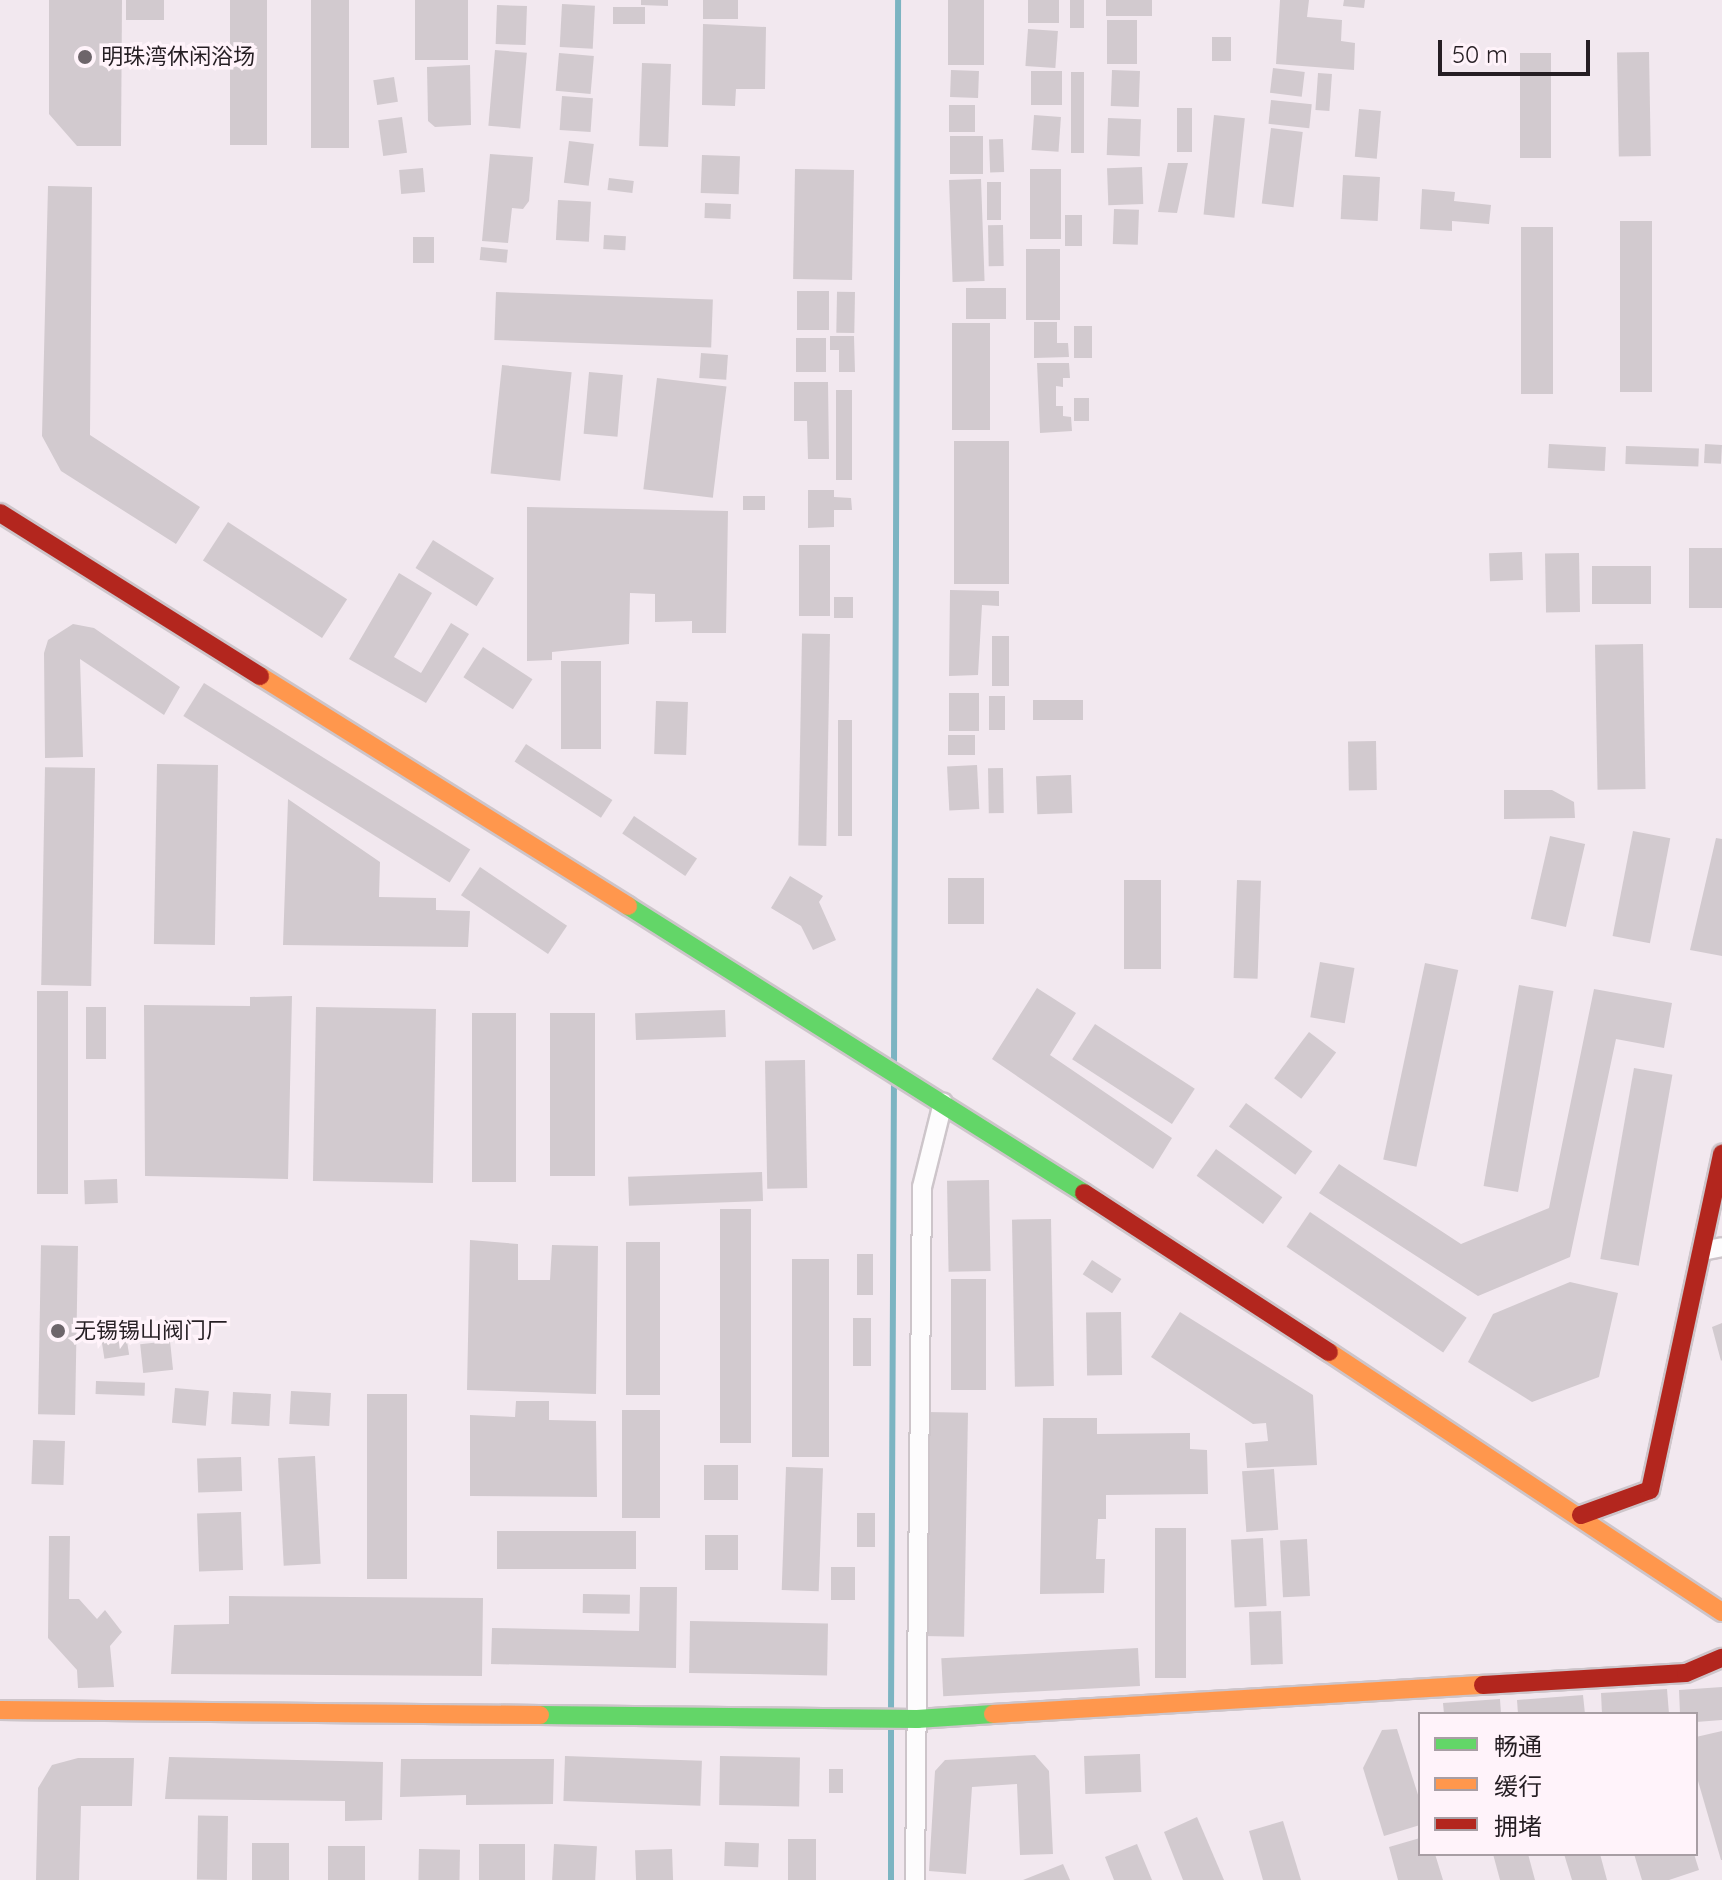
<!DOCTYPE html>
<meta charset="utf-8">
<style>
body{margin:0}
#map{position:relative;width:1722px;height:1880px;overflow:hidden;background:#f2e8ef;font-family:Quicksand,"Noto Sans SC",sans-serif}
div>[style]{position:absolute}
.stream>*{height:6px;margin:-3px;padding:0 3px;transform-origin:3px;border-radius:3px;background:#7cb4c2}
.building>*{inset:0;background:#d2cacf;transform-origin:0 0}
.roads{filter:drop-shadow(2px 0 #cdc5ca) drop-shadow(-2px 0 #cdc5ca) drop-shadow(0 2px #cdc5ca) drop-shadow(0 -2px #cdc5ca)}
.street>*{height:18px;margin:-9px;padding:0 9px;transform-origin:9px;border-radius:9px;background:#fdfcfd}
.fast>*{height:18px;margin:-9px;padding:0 9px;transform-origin:9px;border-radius:9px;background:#63d668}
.slow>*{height:18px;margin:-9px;padding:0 9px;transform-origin:9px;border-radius:9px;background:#ff974d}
.jam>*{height:18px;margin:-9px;padding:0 9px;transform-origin:9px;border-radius:9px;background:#b3261e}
.dots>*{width:22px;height:22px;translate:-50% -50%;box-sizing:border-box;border:4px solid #fff3fa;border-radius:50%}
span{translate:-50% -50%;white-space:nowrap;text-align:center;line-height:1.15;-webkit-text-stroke:7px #fff3fa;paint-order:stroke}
.poi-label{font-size:22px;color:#251e23}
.left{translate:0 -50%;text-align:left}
.legend{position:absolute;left:1418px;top:1712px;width:280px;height:144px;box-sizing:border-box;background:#fff3fa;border:2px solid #a89ea4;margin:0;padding:10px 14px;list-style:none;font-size:24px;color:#251e23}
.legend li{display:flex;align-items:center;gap:16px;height:40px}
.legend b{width:40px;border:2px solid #a89ea4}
.scale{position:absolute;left:1438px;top:40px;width:152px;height:36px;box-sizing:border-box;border:4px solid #251e23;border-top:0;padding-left:10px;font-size:24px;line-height:28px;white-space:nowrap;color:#251e23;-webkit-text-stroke:6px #fff3fa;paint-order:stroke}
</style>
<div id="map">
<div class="stream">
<i style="left:894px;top:1064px;width:1064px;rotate:-89.78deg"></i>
<i style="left:891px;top:1712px;width:632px;rotate:-89.73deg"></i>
<i style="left:891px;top:1724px;width:156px;rotate:90deg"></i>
</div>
<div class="building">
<i style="clip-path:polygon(49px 0,122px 0,121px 146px,77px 146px,49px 114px)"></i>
<i style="left:126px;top:0;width:38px;height:20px"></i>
<i style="left:230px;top:0;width:37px;height:145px"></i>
<i style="left:311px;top:0;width:38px;height:148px"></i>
<i style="left:415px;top:0;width:53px;height:60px"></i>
<i style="clip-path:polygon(641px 0,668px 0,668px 6px,641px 5px)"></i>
<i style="left:703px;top:0;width:35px;height:19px"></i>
<i style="left:948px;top:0;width:36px;height:65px"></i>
<i style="left:1028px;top:0;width:31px;height:23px"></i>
<i style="left:1070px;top:0;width:14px;height:28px"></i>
<i style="left:1106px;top:0;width:46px;height:16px"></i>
<i style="clip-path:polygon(1280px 0,1309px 0,1307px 17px,1342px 20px,1341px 41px,1355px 43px,1354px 70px,1276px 64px)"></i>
<i style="clip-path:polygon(1344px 0,1365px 0,1364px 8px,1343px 6px)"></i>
<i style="left:562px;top:4px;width:33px;height:43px;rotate:3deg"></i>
<i style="left:497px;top:5px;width:30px;height:39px;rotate:2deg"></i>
<i style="left:613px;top:7px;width:32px;height:17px"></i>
<i style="left:1107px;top:20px;width:30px;height:44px"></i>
<i style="clip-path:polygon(703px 24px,766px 27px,765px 89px,736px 89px,735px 106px,702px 105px)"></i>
<i style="left:1028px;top:29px;width:30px;height:37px;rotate:4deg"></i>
<i style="left:1212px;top:37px;width:19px;height:24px"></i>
<i style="left:495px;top:50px;width:32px;height:76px;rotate:5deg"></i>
<i style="left:1649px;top:52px;width:104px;height:32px;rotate:89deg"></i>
<i style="left:559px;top:53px;width:35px;height:38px;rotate:5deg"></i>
<i style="left:1520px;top:53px;width:31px;height:105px"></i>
<i style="left:642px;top:63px;width:29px;height:83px;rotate:2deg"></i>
<i style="clip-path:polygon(470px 65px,471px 125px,435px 127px,428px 121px,427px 67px)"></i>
<i style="left:1273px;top:68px;width:32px;height:25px;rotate:7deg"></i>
<i style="left:951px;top:70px;width:28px;height:27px;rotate:2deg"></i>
<i style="left:1112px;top:70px;width:28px;height:36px;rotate:2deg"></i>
<i style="left:1031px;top:71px;width:31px;height:34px"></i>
<i style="left:1071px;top:72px;width:13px;height:81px"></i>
<i style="left:1318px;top:73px;width:14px;height:37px;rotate:4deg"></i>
<i style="left:394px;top:77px;width:25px;height:21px;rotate:81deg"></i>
<i style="left:562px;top:96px;width:31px;height:34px;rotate:4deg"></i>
<i style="left:1271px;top:100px;width:41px;height:24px;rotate:6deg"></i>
<i style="left:949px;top:105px;width:26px;height:27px"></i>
<i style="left:1177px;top:108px;width:15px;height:44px"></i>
<i style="left:1359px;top:109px;width:22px;height:48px;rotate:5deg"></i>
<i style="left:1034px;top:115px;width:27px;height:35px;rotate:4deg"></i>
<i style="left:1214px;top:115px;width:31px;height:100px;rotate:6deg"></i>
<i style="left:402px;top:117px;width:36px;height:24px;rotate:82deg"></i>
<i style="left:1108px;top:118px;width:33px;height:37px;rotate:2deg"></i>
<i style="left:1271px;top:128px;width:32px;height:76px;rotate:7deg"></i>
<i style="left:950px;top:136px;width:33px;height:38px"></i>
<i style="left:1003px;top:139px;width:33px;height:14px;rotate:88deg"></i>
<i style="left:569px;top:141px;width:25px;height:42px;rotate:7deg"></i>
<i style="clip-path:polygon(490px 154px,533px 157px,529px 201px,523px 209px,512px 208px,508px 243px,482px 241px)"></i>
<i style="left:702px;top:155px;width:38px;height:38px;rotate:2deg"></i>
<i style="clip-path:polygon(1168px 163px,1188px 163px,1177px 213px,1158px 212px)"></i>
<i style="left:1142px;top:167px;width:37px;height:35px;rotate:88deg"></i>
<i style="left:423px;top:168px;width:24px;height:24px;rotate:85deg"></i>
<i style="left:795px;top:169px;width:59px;height:110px;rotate:1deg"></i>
<i style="left:1030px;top:169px;width:31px;height:70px"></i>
<i style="left:1343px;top:175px;width:37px;height:44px;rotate:3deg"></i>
<i style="left:609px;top:178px;width:25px;height:12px;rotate:7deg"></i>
<i style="left:981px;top:179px;width:102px;height:32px;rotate:88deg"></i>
<i style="left:987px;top:182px;width:14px;height:38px"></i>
<i style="clip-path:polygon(48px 186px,92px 187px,90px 435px,200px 507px,176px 544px,61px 471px,42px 436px)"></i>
<i style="clip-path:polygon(1422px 189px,1455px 192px,1454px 201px,1491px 205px,1489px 224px,1452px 221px,1452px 231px,1420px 229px)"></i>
<i style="left:558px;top:200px;width:33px;height:40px;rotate:3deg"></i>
<i style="left:705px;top:203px;width:26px;height:15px;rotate:2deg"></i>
<i style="left:1114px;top:209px;width:25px;height:35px;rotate:2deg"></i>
<i style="left:1065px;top:215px;width:17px;height:31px"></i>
<i style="left:1652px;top:221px;width:171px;height:32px;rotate:90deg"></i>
<i style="left:1003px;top:225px;width:41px;height:15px;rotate:89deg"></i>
<i style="left:1521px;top:227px;width:32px;height:167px"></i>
<i style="left:604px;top:235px;width:22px;height:14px;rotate:3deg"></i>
<i style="left:434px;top:237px;width:26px;height:21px;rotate:90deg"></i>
<i style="left:481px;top:247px;width:27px;height:13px;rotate:6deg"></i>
<i style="left:1026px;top:249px;width:34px;height:71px"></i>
<i style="left:966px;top:288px;width:40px;height:31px"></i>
<i style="left:797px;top:291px;width:32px;height:39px"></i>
<i style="left:496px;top:292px;width:217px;height:48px;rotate:2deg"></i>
<i style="left:855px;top:292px;width:41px;height:18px;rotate:91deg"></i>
<i style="clip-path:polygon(1034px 322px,1057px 322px,1057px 343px,1068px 343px,1069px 357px,1034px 358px)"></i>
<i style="left:952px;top:323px;width:38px;height:107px"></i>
<i style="left:1092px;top:326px;width:32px;height:18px;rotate:90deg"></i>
<i style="clip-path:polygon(830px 336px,854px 336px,855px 372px,839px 372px,839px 350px,830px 350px)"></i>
<i style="left:796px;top:338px;width:30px;height:34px"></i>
<i style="left:701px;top:353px;width:27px;height:25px;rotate:4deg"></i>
<i style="clip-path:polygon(1037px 363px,1069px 363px,1070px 378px,1063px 378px,1063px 387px,1056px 386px,1056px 406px,1063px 406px,1063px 416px,1071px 417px,1072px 431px,1040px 433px)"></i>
<i style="left:502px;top:365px;width:70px;height:109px;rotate:6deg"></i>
<i style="left:589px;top:372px;width:34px;height:62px;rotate:5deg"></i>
<i style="left:657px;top:378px;width:70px;height:112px;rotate:7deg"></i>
<i style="clip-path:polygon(794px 382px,828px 382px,829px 459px,808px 459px,807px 421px,794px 421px)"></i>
<i style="left:836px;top:390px;width:16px;height:90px"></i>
<i style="left:1074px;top:398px;width:15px;height:23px"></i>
<i style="left:1009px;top:441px;width:143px;height:55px;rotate:90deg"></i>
<i style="left:1549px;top:444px;width:57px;height:24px;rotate:3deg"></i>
<i style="left:1705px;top:444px;width:17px;height:19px;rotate:3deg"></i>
<i style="left:1626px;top:446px;width:73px;height:18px;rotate:2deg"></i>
<i style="clip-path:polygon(808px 490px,834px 490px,834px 497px,851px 498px,852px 510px,834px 510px,834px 527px,808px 528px)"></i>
<i style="left:743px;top:496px;width:22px;height:14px"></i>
<i style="clip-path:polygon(527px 507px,728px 511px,726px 633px,692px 633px,692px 621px,655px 622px,655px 594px,630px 593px,629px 644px,552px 652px,552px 660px,527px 661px)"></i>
<i style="left:228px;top:522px;width:142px;height:46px;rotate:33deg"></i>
<i style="left:433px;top:540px;width:72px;height:33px;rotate:32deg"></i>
<i style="left:799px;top:545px;width:31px;height:71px"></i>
<i style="left:1722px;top:548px;width:60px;height:33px;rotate:90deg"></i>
<i style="left:1522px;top:552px;width:28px;height:33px;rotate:88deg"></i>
<i style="left:1579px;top:553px;width:59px;height:34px;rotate:89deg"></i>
<i style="left:1651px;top:566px;width:38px;height:59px;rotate:90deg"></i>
<i style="clip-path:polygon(399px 573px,432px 593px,394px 657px,421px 673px,451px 623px,469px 634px,426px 703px,349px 659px)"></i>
<i style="clip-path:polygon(950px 590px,999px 591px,999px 606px,982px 605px,978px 675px,949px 676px)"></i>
<i style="left:834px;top:597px;width:19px;height:21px"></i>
<i style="clip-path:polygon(73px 624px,94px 628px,180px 687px,164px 715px,80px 659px,83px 757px,45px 758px,44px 653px,48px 640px)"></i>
<i style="left:830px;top:634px;width:212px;height:28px;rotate:91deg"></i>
<i style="left:992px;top:636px;width:17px;height:50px"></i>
<i style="left:1643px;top:644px;width:145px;height:48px;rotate:89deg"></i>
<i style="left:483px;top:647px;width:59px;height:36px;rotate:33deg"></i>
<i style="left:561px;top:661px;width:40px;height:88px"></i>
<i style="left:204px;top:683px;width:314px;height:39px;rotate:32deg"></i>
<i style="left:949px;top:693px;width:30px;height:38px"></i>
<i style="left:989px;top:696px;width:16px;height:34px"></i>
<i style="left:1033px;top:700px;width:50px;height:20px"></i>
<i style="left:656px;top:701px;width:32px;height:53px;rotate:2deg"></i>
<i style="left:838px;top:720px;width:14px;height:116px"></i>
<i style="left:948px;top:735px;width:27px;height:20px"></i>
<i style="left:1376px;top:741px;width:49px;height:28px;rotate:89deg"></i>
<i style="left:526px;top:744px;width:103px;height:21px;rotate:33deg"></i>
<i style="left:218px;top:765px;width:180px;height:61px;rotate:91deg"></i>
<i style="left:977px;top:765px;width:44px;height:30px;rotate:87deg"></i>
<i style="left:95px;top:768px;width:218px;height:50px;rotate:91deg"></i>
<i style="left:1003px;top:768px;width:45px;height:15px;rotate:89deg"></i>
<i style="left:1071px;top:775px;width:38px;height:35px;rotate:88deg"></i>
<i style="clip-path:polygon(1504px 790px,1552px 790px,1574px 802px,1575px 818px,1504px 819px)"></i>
<i style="clip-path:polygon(288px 799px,380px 862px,379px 897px,436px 898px,436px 910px,470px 911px,468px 947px,283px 945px)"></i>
<i style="left:634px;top:816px;width:76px;height:21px;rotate:34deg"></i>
<i style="left:1633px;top:831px;width:38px;height:107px;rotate:11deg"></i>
<i style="left:1550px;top:836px;width:36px;height:85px;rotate:13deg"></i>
<i style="clip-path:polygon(1716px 838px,1722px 839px,1722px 956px,1690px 950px)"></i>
<i style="left:480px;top:867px;width:105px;height:34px;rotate:34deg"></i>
<i style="clip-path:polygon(790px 876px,823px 896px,819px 902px,836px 940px,813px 950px,801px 926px,771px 908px)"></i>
<i style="left:984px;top:878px;width:46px;height:36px;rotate:90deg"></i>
<i style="left:1124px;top:880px;width:37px;height:89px"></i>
<i style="left:1237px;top:880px;width:24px;height:98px;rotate:2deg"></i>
<i style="left:1320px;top:962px;width:35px;height:56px;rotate:10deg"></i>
<i style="left:1425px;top:963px;width:34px;height:201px;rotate:12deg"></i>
<i style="left:1519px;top:985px;width:35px;height:204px;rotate:10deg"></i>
<i style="clip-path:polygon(1037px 988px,1076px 1013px,1050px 1055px,1172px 1138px,1153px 1169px,992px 1059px)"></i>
<i style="clip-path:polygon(1594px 989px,1672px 1003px,1664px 1048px,1616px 1039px,1570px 1257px,1478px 1296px,1319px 1193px,1339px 1164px,1461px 1244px,1549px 1208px)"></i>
<i style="left:37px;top:991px;width:31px;height:203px"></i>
<i style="clip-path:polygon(292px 996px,288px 1179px,145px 1176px,144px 1005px,250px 1006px,250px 997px)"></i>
<i style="left:106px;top:1007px;width:52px;height:20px;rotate:90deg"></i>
<i style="left:316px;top:1007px;width:120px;height:174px;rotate:1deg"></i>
<i style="left:725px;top:1010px;width:27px;height:90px;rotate:88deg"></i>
<i style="left:472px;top:1013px;width:44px;height:169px"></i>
<i style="left:550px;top:1013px;width:45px;height:163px"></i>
<i style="left:1095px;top:1024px;width:119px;height:42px;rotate:33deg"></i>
<i style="left:1309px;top:1032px;width:34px;height:58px;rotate:37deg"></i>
<i style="left:805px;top:1060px;width:128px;height:40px;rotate:89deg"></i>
<i style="left:1634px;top:1068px;width:39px;height:194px;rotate:10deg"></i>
<i style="left:1246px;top:1103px;width:82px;height:29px;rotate:36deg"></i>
<i style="left:1216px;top:1149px;width:82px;height:33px;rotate:36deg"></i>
<i style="left:762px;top:1172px;width:29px;height:134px;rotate:88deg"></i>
<i style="left:117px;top:1179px;width:24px;height:33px;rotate:88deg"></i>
<i style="left:989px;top:1180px;width:91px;height:42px;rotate:89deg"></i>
<i style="left:720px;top:1209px;width:31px;height:234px"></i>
<i style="left:1310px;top:1212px;width:189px;height:42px;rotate:34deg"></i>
<i style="left:1051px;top:1219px;width:167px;height:39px;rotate:89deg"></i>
<i style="clip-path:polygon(470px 1240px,518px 1244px,518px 1280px,550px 1280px,552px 1245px,598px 1246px,596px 1394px,467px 1390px)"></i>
<i style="left:660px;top:1242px;width:153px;height:34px;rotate:90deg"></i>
<i style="left:78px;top:1246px;width:169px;height:37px;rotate:91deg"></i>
<i style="left:857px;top:1254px;width:16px;height:41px"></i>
<i style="left:829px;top:1259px;width:198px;height:37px;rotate:90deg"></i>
<i style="left:1092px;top:1260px;width:35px;height:17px;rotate:33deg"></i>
<i style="left:951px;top:1279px;width:35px;height:111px"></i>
<i style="clip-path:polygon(1570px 1282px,1618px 1293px,1599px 1377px,1532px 1402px,1468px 1362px,1493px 1314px)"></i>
<i style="left:1121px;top:1312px;width:63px;height:35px;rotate:89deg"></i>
<i style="clip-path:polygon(1180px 1312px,1313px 1395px,1317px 1465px,1247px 1468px,1245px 1443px,1268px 1441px,1266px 1423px,1253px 1424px,1151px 1357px)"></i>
<i style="left:871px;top:1318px;width:48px;height:18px;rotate:90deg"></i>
<i style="clip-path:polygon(1722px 1323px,1722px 1360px,1721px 1361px,1712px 1327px)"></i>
<i style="left:126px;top:1335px;width:20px;height:25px;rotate:81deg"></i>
<i style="left:170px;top:1341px;width:29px;height:30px;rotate:84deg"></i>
<i style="left:96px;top:1381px;width:49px;height:13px;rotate:2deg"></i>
<i style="left:175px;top:1388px;width:34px;height:35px;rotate:5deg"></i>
<i style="left:291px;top:1391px;width:40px;height:33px;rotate:3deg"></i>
<i style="left:233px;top:1392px;width:38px;height:32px;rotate:3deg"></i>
<i style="left:367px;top:1394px;width:40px;height:185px"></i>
<i style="clip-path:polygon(516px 1401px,549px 1401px,549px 1420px,596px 1421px,597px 1497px,470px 1496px,470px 1415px,515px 1417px)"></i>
<i style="left:622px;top:1410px;width:38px;height:108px"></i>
<i style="left:927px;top:1412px;width:41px;height:224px;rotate:1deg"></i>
<i style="clip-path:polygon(1043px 1418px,1097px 1418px,1097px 1434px,1190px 1433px,1190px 1449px,1207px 1450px,1208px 1494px,1106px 1495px,1106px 1519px,1098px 1519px,1096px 1559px,1105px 1559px,1104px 1593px,1040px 1594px)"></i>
<i style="left:33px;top:1440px;width:32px;height:44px;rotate:2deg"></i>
<i style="left:315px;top:1456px;width:108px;height:37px;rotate:87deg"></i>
<i style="left:241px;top:1457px;width:34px;height:44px;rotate:88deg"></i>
<i style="left:704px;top:1465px;width:34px;height:35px"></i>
<i style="left:786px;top:1467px;width:37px;height:123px;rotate:2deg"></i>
<i style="left:1274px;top:1469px;width:61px;height:32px;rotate:86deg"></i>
<i style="left:241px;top:1512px;width:58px;height:44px;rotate:88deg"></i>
<i style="left:857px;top:1513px;width:18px;height:34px"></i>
<i style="left:1186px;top:1528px;width:150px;height:31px;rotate:90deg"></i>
<i style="left:497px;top:1531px;width:139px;height:38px"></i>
<i style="left:705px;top:1535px;width:33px;height:35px"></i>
<i style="clip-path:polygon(49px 1536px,70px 1536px,69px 1599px,79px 1599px,97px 1619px,105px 1610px,122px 1632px,110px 1646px,114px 1687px,78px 1688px,77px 1670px,48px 1638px)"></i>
<i style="left:1263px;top:1538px;width:68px;height:32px;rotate:87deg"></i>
<i style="left:1307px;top:1539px;width:57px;height:27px;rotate:87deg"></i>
<i style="left:831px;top:1567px;width:24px;height:33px"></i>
<i style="clip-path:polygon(640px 1587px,677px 1587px,676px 1668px,491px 1664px,492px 1628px,639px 1631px)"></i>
<i style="left:583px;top:1594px;width:47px;height:19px;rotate:1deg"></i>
<i style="clip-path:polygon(229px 1596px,483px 1598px,482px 1676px,171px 1674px,174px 1625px,229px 1624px)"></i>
<i style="left:1281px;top:1611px;width:53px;height:32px;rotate:88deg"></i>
<i style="left:690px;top:1621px;width:138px;height:52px;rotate:1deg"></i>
<i style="left:1138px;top:1648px;width:38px;height:197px;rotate:87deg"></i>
<i style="clip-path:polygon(1722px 1687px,1722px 1720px,1696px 1722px,1696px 1714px,1680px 1714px,1679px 1690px)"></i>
<i style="clip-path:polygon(1667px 1689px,1669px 1714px,1602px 1714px,1601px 1693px)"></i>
<i style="clip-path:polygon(1583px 1695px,1585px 1714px,1518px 1714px,1517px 1700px)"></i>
<i style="clip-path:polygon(1500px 1699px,1501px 1714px,1444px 1714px,1443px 1703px)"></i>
<i style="clip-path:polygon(1397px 1729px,1420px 1801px,1420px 1825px,1384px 1836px,1363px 1768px,1382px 1730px)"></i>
<i style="clip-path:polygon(1722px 1731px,1722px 1860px,1721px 1860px,1696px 1774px,1696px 1737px)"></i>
<i style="left:1140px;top:1754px;width:38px;height:56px;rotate:88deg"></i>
<i style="clip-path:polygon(1035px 1755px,1049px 1771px,1053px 1854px,1020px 1855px,1017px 1784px,972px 1787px,966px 1874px,929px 1871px,935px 1771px,945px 1760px)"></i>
<i style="left:565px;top:1756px;width:137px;height:45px;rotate:2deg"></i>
<i style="left:720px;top:1756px;width:80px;height:49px;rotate:1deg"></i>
<i style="clip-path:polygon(169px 1757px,383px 1762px,382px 1820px,345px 1821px,345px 1801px,165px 1799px)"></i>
<i style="clip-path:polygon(78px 1758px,134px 1758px,132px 1806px,81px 1806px,79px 1880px,36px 1880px,38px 1788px,52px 1765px)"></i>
<i style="clip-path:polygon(401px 1759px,554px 1759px,553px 1804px,466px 1805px,466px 1795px,400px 1797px)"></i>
<i style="left:829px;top:1769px;width:14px;height:24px"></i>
<i style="left:228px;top:1816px;width:64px;height:30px;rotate:91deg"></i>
<i style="clip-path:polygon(1197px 1817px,1224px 1880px,1183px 1880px,1164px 1832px)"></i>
<i style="clip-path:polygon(1283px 1821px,1301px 1880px,1263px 1880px,1249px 1831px)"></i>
<i style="clip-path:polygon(1420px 1838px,1420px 1854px,1435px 1854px,1443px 1880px,1398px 1880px,1389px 1847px)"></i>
<i style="left:788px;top:1839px;width:28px;height:41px"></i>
<i style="left:725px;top:1842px;width:34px;height:24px;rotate:2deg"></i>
<i style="left:252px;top:1843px;width:37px;height:37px"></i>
<i style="left:479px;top:1844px;width:46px;height:36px"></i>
<i style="left:554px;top:1844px;width:43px;height:36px;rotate:3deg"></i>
<i style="clip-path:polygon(1137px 1844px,1152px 1880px,1114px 1880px,1105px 1857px)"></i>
<i style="left:328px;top:1846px;width:37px;height:34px"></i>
<i style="left:419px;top:1849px;width:41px;height:31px;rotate:1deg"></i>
<i style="left:672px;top:1849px;width:31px;height:37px;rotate:88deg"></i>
<i style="clip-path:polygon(1493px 1854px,1528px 1854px,1535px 1880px,1500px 1880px)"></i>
<i style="clip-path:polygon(1564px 1854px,1600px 1854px,1607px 1880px,1572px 1880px)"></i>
<i style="clip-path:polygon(1634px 1854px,1694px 1854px,1699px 1870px,1669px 1880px,1642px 1880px)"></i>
<i style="clip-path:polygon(1063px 1864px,1070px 1880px,1023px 1880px)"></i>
</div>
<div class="roads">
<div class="street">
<i style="left:1702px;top:1251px;width:20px;rotate:-11deg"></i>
<i style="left:915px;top:1880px;width:693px;rotate:-89.42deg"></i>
<i style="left:922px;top:1187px;width:87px;rotate:-76deg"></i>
</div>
<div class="fast">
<i style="left:628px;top:906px;width:539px;rotate:32.19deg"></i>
<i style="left:540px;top:1715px;width:377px;rotate:0.6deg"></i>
<i style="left:917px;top:1719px;width:76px;rotate:-3.8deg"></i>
</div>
<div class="slow">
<i style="left:260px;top:676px;width:434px;rotate:32deg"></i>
<i style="left:1329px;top:1352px;width:471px;rotate:33.5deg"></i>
<i style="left:0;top:1710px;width:540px;rotate:0.53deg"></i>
<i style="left:993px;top:1714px;width:491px;rotate:-3.4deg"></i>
</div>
<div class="jam">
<i style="left:0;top:513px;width:307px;rotate:32.1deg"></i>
<i style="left:1084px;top:1193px;width:292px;rotate:33deg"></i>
<i style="left:1581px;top:1515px;width:73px;rotate:-19.9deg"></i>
<i style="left:1650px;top:1490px;width:344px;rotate:-77.9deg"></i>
<i style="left:1483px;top:1685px;width:203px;rotate:-3.4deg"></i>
<i style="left:1686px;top:1673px;width:39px;rotate:-23deg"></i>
</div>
</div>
<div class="dots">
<i style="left:85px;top:57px;background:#6d656a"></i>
<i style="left:58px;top:1331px;background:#6d656a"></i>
</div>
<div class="poi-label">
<span class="left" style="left:101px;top:57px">明珠湾休闲浴场</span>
<span class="left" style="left:74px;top:1331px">无锡锡山阀门厂</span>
</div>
<ul class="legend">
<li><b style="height:10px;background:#63d668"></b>畅通</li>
<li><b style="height:10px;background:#ff974d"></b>缓行</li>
<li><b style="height:10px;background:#b3261e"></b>拥堵</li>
</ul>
<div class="scale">50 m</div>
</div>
